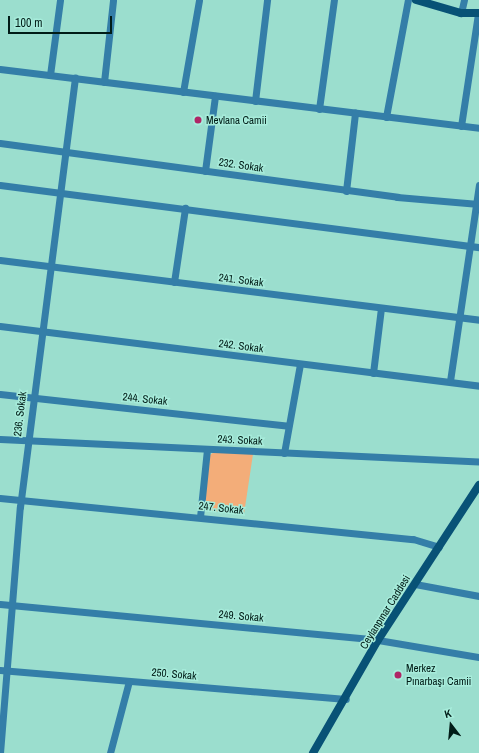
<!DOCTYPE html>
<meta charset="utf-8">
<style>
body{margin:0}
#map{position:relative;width:479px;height:753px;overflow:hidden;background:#9bdece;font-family:"Archivo Narrow",sans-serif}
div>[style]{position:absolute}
.green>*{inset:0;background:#f3ad79}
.street>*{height:7px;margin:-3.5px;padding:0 3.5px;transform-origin:3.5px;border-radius:3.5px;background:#347ea8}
.secondary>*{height:8px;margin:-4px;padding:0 4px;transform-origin:4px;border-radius:4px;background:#085276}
.dots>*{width:11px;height:11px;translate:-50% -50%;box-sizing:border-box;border:2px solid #a7ecdb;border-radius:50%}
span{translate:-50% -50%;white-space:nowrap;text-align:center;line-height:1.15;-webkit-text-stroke:3px #a7ecdb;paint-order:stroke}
.poi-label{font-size:11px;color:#011c17}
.left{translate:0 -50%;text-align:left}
.street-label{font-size:11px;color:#011c17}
.north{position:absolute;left:431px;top:705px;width:40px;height:40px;-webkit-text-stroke:3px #a7ecdb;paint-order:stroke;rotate:344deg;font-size:11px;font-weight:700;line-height:16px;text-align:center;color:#011c17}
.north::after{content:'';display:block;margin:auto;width:14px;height:18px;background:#011c17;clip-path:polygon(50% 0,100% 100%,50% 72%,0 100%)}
.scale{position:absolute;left:8px;top:16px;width:104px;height:18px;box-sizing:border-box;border:2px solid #011c17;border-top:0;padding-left:5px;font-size:12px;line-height:14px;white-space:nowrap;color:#011c17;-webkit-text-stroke:3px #a7ecdb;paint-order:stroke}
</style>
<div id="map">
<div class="green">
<i style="clip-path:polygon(214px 452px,253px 454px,244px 514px,203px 510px,210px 455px)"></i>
</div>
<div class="street">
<i style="left:461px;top:13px;width:13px;rotate:-77deg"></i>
<i style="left:0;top:69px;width:483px;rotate:7deg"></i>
<i style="left:50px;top:75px;width:76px;rotate:-82.4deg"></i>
<i style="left:104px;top:82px;width:82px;rotate:-83.7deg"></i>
<i style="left:183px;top:92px;width:93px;rotate:-80.1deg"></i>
<i style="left:255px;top:101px;width:102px;rotate:-83.2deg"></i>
<i style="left:319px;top:109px;width:110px;rotate:-82.2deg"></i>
<i style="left:386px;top:117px;width:119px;rotate:-79.4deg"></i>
<i style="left:461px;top:126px;width:114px;rotate:-81.4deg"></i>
<i style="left:0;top:143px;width:401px;rotate:7.7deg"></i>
<i style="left:397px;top:197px;width:82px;rotate:4.9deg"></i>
<i style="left:205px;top:171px;width:76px;rotate:-82.4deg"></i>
<i style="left:0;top:185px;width:483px;rotate:7.4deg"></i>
<i style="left:346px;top:191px;width:79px;rotate:-83.4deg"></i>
<i style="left:0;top:260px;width:483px;rotate:7.1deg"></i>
<i style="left:174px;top:282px;width:75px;rotate:-81.5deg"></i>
<i style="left:0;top:326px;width:483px;rotate:7.1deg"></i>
<i style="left:373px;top:373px;width:65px;rotate:-83deg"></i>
<i style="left:450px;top:381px;width:198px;rotate:-81.6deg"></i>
<i style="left:0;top:394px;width:290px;rotate:6.3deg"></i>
<i style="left:0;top:439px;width:480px;rotate:2.7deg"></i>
<i style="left:284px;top:453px;width:90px;rotate:-79.8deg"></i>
<i style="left:0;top:498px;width:415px;rotate:5.7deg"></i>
<i style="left:413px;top:539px;width:27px;rotate:17deg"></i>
<i style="left:200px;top:517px;width:68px;rotate:-84.1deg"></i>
<i style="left:415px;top:584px;width:65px;rotate:10.6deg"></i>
<i style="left:0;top:604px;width:380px;rotate:5.4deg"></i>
<i style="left:378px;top:640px;width:102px;rotate:9.6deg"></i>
<i style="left:0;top:670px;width:347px;rotate:4.8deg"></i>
<i style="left:0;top:753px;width:247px;rotate:-85.4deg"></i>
<i style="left:20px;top:507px;width:433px;rotate:-82.7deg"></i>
<i style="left:110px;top:753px;width:74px;rotate:-75.2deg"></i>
</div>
<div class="secondary">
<i style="left:416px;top:0;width:47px;rotate:16.1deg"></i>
<i style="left:461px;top:13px;width:18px"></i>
<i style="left:313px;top:753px;width:130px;rotate:-60.1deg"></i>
<i style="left:378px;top:640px;width:185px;rotate:-56.9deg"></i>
</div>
<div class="dots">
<i style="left:198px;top:120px;background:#af2666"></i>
<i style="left:398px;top:675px;background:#af2666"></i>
</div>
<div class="poi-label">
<span class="left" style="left:206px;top:120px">Mevlana Camii</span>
<span class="left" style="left:406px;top:675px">Merkez<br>Pınarbaşı Camii</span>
</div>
<div class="street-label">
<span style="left:241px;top:165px;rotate:8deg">232. Sokak</span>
<span style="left:241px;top:280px;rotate:7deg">241. Sokak</span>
<span style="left:241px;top:346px;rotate:7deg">242. Sokak</span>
<span style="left:145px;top:399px;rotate:6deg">244. Sokak</span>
<span style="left:20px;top:414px;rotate:-83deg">236. Sokak</span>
<span style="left:240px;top:440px;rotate:3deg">243. Sokak</span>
<span style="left:221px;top:508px;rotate:6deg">247. Sokak</span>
<span style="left:385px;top:612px;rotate:-58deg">Ceylanpınar Caddesi</span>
<span style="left:241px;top:616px;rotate:5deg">249. Sokak</span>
<span style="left:174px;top:674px;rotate:5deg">250. Sokak</span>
</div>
<div class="north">K</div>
<div class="scale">100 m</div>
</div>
